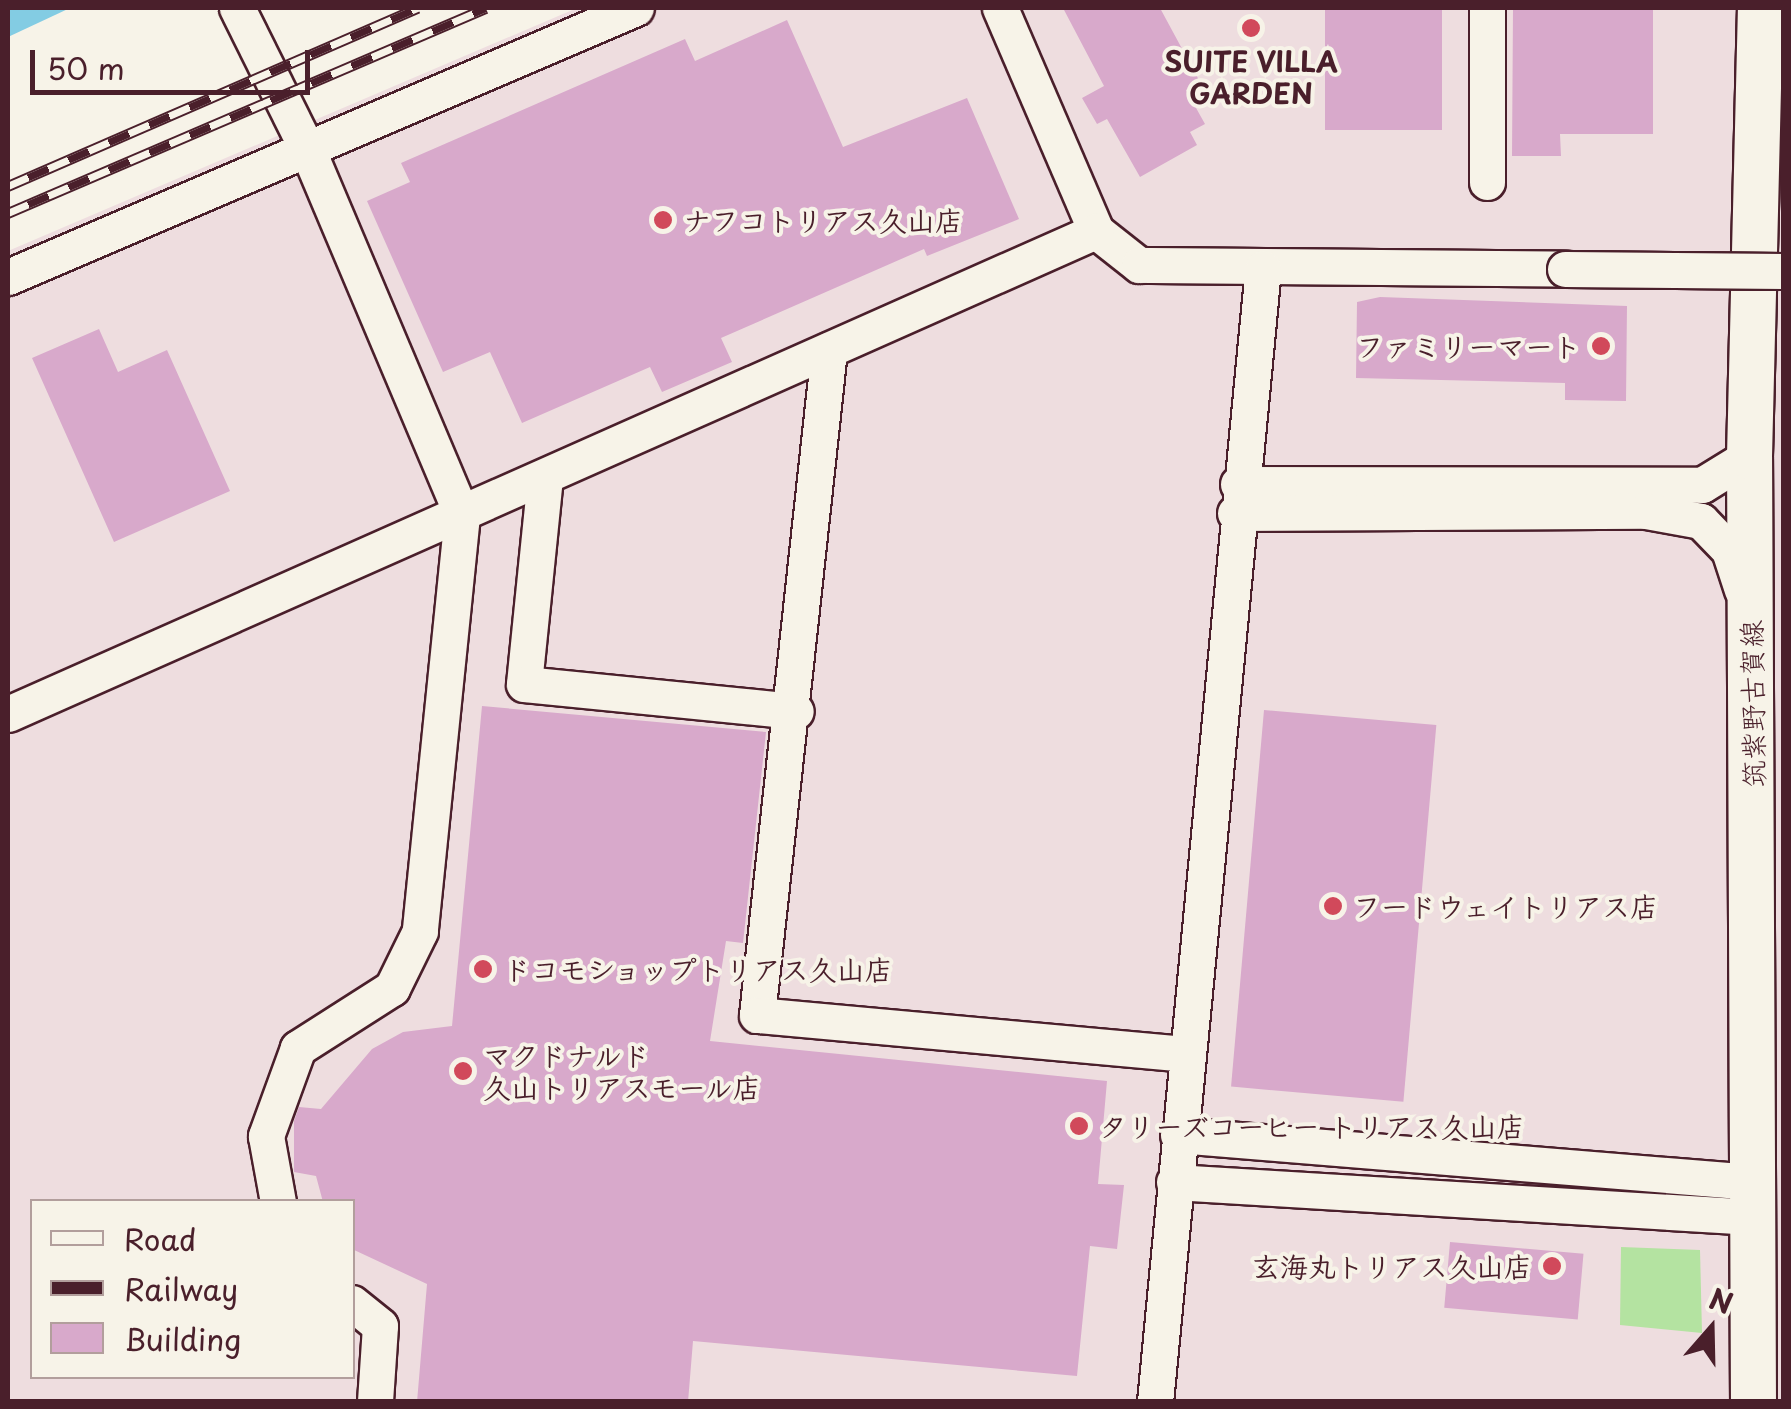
<!DOCTYPE html>
<meta charset="utf-8">
<style>
body{margin:0}
#map{position:relative;width:1791px;height:1409px;overflow:hidden;background:#f7f3e8;font-family:"Playpen Sans","Klee One",sans-serif}
div>[style]{position:absolute}
.built>*{inset:0;background:#eedddf}
.green>*{inset:0;background:#b4e3a1}
.water>*{inset:0;background:#83cce3}
.building>*{inset:0;background:#d8a9cb;transform-origin:0 0}
.roads{filter:drop-shadow(2px 0 #4a1f2b) drop-shadow(-2px 0 #4a1f2b) drop-shadow(0 2px #4a1f2b) drop-shadow(0 -2px #4a1f2b)}
.minor>*{height:35px;margin:-17.5px;padding:0 17.5px;transform-origin:17.5px;border-radius:17.5px;background:#f7f3e8}
.major>*{height:45px;margin:-22.5px;padding:0 22.5px;transform-origin:22.5px;border-radius:22.5px;background:#f7f3e8}
.rail>*{height:11px;margin-top:-5.5px;transform-origin:0;background:repeating-linear-gradient(90deg,#f7f3e8 0 22px,#4a1f2b 0 44px);box-sizing:border-box;border-block:2px solid #4a1f2b}
.bridges{filter:drop-shadow(2px 0 #4a1f2b) drop-shadow(-2px 0 #4a1f2b) drop-shadow(0 2px #4a1f2b) drop-shadow(0 -2px #4a1f2b)}
.minor-bridge>*{height:35px;margin:-17.5px;padding:0 17.5px;transform-origin:17.5px;border-radius:17.5px;background:#f7f3e8}
.dots>*{width:28px;height:28px;translate:-50% -50%;box-sizing:border-box;border:5px solid #f7f3e8;border-radius:50%}
span{translate:-50% -50%;white-space:nowrap;text-align:center;line-height:1.15;-webkit-text-stroke:8px #f7f3e8;paint-order:stroke}
.poi-label{font-size:28px;color:#4a1f2b;font-weight:700}
.left{translate:0 -50%;text-align:left}
.right{translate:-100% -50%;text-align:right}
.street-label{font-size:28px;color:#4a1f2b}
.frame{position:absolute;inset:0;border:10px solid #4a1f2b;pointer-events:none}
.legend{position:absolute;left:30px;top:1199px;width:325px;height:180px;box-sizing:border-box;background:#f7f3e8;border:2px solid #b29e9c;margin:0;padding:12px 18px;list-style:none;font-size:30px;color:#4a1f2b}
.legend li{display:flex;align-items:center;gap:20px;height:50px}
.legend b{width:50px;border:2px solid #b29e9c}
.north{position:absolute;left:1661px;top:1279px;width:100px;height:100px;-webkit-text-stroke:8px #f7f3e8;paint-order:stroke;rotate:20deg;font-size:28px;font-weight:700;line-height:40px;text-align:center;color:#4a1f2b}
.north::after{content:'';display:block;margin:auto;width:35px;height:45px;background:#4a1f2b;clip-path:polygon(50% 0,100% 100%,50% 72%,0 100%)}
.scale{position:absolute;left:30px;top:50px;width:280px;height:45px;box-sizing:border-box;border:5px solid #4a1f2b;border-top:0;padding-left:12px;font-size:30px;line-height:35px;white-space:nowrap;color:#4a1f2b;-webkit-text-stroke:8px #f7f3e8;paint-order:stroke}
</style>
<div id="map">
<div class="built">
<i style="clip-path:polygon(evenodd,577px 8px,1783px 8px,1783px 1401px,8px 1401px,8px 251px,577px 8px,32px 1202px,352px 1202px,352px 1376px,32px 1376px,32px 1202px)"></i>
</div>
<div class="green">
<i style="clip-path:polygon(1621px 1247px,1700px 1250px,1702px 1333px,1620px 1325px)"></i>
</div>
<div class="water">
<i style="clip-path:polygon(8px 8px,70px 8px,8px 37px)"></i>
</div>
<div class="building">
<i style="clip-path:polygon(1063px 8px,1160px 8px,1200px 82px,1186px 90px,1205px 124px,1190px 132px,1197px 145px,1140px 177px,1107px 119px,1097px 124px,1082px 98px,1104px 86px)"></i>
<i style="left:1325px;top:8px;width:117px;height:122px"></i>
<i style="clip-path:polygon(1513px 8px,1653px 8px,1653px 134px,1560px 134px,1561px 156px,1512px 156px)"></i>
<i style="clip-path:polygon(787px 20px,843px 147px,967px 98px,1019px 219px,927px 256px,924px 249px,721px 338px,732px 362px,662px 392px,650px 367px,522px 423px,490px 352px,443px 372px,367px 201px,410px 182px,401px 163px,685px 39px,695px 61px)"></i>
<i style="clip-path:polygon(1380px 297px,1627px 306px,1626px 401px,1565px 400px,1565px 383px,1356px 378px,1357px 302px)"></i>
<i style="clip-path:polygon(99px 329px,118px 372px,167px 350px,230px 491px,114px 542px,32px 358px)"></i>
<i style="clip-path:polygon(482px 706px,766px 732px,743px 943px,726px 941px,710px 1041px,1107px 1081px,1098px 1184px,1124px 1185px,1117px 1249px,1090px 1246px,1077px 1376px,693px 1341px,688px 1402px,417px 1402px,427px 1284px,352px 1249px,352px 1202px,323px 1202px,316px 1176px,294px 1172px,294px 1121px,299px 1107px,321px 1109px,372px 1049px,403px 1032px,452px 1026px)"></i>
<i style="left:1264px;top:710px;width:173px;height:378px;rotate:5deg"></i>
<i style="left:1450px;top:1242px;width:134px;height:66px;rotate:5deg"></i>
</div>
<div class="roads">
<div class="minor">
<i style="left:237px;top:8px;width:162px;rotate:63.6deg"></i>
<i style="left:309px;top:153px;width:393px;rotate:67.1deg"></i>
<i style="left:462px;top:515px;width:418px;rotate:95.8deg"></i>
<i style="left:420px;top:931px;width:64px;rotate:116.2deg"></i>
<i style="left:392px;top:988px;width:112px;rotate:147.4deg"></i>
<i style="left:298px;top:1048px;width:94px;rotate:110deg"></i>
<i style="left:266px;top:1136px;width:67px;rotate:79.7deg"></i>
<i style="left:1000px;top:8px;width:243px;rotate:66.7deg"></i>
<i style="left:1096px;top:231px;width:55px;rotate:38.3deg"></i>
<i style="left:1139px;top:265px;width:426px;rotate:0.5deg"></i>
<i style="left:1487px;top:182px;width:174px;rotate:-90deg"></i>
<i style="left:8px;top:277px;width:683px;rotate:-23.19deg"></i>
<i style="left:829px;top:350px;width:669px;rotate:96.18deg"></i>
<i style="left:757px;top:1015px;width:431px;rotate:5.2deg"></i>
<i style="left:545px;top:477px;width:208px;rotate:95.8deg"></i>
<i style="left:524px;top:684px;width:273px;rotate:5.7deg"></i>
<i style="left:1238px;top:484px;width:464px;rotate:0.1deg"></i>
<i style="left:1702px;top:485px;width:55px;rotate:-31.7deg"></i>
<i style="left:1235px;top:513px;width:411px;rotate:-0.3deg"></i>
<i style="left:1646px;top:511px;width:56px;rotate:10.3deg"></i>
<i style="left:1701px;top:521px;width:40px;rotate:46deg"></i>
<i style="left:1729px;top:550px;width:42px;rotate:72deg"></i>
<i style="left:8px;top:714px;width:1190px;rotate:-23.94deg"></i>
<i style="left:1178px;top:1135px;width:576px;rotate:4.68deg"></i>
<i style="left:1174px;top:1182px;width:580px;rotate:3.46deg"></i>
<i style="left:352px;top:1303px;width:36px;rotate:39deg"></i>
<i style="left:380px;top:1326px;width:76px;rotate:93.8deg"></i>
<i style="left:1155px;top:1402px;width:1139px;rotate:-84.56deg"></i>
</div>
<div class="major">
<i style="left:1753px;top:1402px;width:946px;rotate:-90.24deg"></i>
<i style="left:1749px;top:456px;width:448px;rotate:-88.6deg"></i>
</div>
</div>
<div class="rail">
<i style="left:8px;top:186px;width:447px;rotate:-23.5deg"></i>
<i style="left:8px;top:213px;width:520px;rotate:-23.21deg"></i>
</div>
<div class="bridges">
<div class="minor-bridge">
<i style="left:1565px;top:269px;width:219px;rotate:0.5deg"></i>
</div>
</div>
<div class="dots">
<i style="left:1251px;top:28px;background:#d1495b"></i>
<i style="left:663px;top:220px;background:#d1495b"></i>
<i style="left:1601px;top:346px;background:#d1495b"></i>
<i style="left:1333px;top:906px;background:#d1495b"></i>
<i style="left:483px;top:969px;background:#d1495b"></i>
<i style="left:463px;top:1071px;background:#d1495b"></i>
<i style="left:1079px;top:1126px;background:#d1495b"></i>
<i style="left:1552px;top:1266px;background:#d1495b"></i>
</div>
<div class="poi-label">
<span style="left:1251px;top:77px">SUITE VILLA<br>GARDEN</span>
<span class="left" style="left:683px;top:220px">ナフコトリアス久山店</span>
<span class="right" style="left:1581px;top:346px">ファミリーマート</span>
<span class="left" style="left:1353px;top:906px">フードウェイトリアス店</span>
<span class="left" style="left:503px;top:969px">ドコモショップトリアス久山店</span>
<span class="left" style="left:483px;top:1071px">マクドナルド<br>久山トリアスモール店</span>
<span class="left" style="left:1099px;top:1126px">タリーズコーヒー トリアス久山店</span>
<span class="right" style="left:1532px;top:1266px">玄海丸トリアス久山店</span>
</div>
<div class="street-label">
<span style="left:1752px;top:704px;rotate:-91deg">筑紫野古賀線</span>
</div>
<div class="frame"></div>
<ul class="legend">
<li><b style="height:12px;background:#f7f3e8"></b>Road</li>
<li><b style="height:12px;background:#4a1f2b"></b>Railway</li>
<li><b style="height:28px;background:#d8a9cb"></b>Building</li>
</ul>
<div class="north">N</div>
<div class="scale">50 m</div>
</div>
